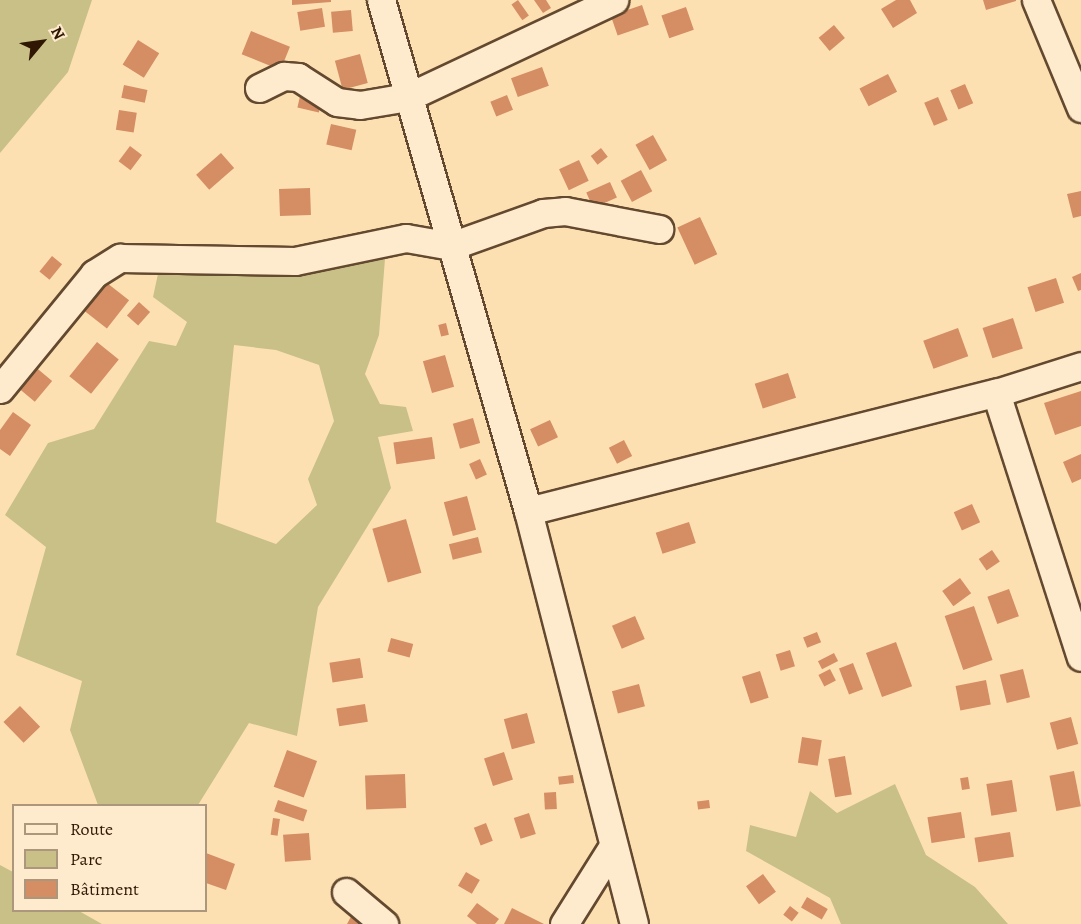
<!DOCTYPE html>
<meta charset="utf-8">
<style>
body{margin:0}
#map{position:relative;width:1081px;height:924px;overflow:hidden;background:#fde0b2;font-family:Alegreya,serif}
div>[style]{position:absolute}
.green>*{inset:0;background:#c8c087}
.building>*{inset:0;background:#d58d63;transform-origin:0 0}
.roads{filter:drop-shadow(2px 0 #63492f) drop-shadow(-2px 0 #63492f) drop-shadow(0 2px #63492f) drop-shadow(0 -2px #63492f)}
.minor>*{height:27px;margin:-13.5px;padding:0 13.5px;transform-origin:13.5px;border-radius:13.5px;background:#feebcd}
span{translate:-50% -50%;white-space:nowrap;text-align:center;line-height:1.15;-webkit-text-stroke:4.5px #feebcd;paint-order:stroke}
.legend{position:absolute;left:12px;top:804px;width:195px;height:108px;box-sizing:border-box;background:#feebcd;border:2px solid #ac967c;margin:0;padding:8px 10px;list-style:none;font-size:18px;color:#301703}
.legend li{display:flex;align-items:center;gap:12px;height:30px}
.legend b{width:30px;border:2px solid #ac967c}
.north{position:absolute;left:12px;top:12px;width:60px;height:60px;-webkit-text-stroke:4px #feebcd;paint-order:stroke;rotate:61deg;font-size:16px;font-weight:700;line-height:24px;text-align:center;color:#301703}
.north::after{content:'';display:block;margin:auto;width:21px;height:27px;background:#301703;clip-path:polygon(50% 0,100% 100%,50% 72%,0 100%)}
</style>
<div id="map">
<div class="green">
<i style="clip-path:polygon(0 0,92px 0,68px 72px,0 153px)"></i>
<i style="clip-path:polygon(evenodd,385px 259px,379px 335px,365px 374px,380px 404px,406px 407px,413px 431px,378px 437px,391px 488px,318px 607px,297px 736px,249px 723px,198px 805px,98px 805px,70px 730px,82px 681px,16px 655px,46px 547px,5px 515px,48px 443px,94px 429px,149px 341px,176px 346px,187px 322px,153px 297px,159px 269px,291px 277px,385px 259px,234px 345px,276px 350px,319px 365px,334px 421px,308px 479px,317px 505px,276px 544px,216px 522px,234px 345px)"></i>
<i style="clip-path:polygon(895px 784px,926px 855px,975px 887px,1008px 924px,841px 924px,830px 898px,746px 851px,750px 825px,796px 837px,810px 791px,837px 813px)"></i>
<i style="clip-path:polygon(0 865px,13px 872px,14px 910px,79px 911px,102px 924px,0 924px)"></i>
</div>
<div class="building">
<i style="clip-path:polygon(292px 0,331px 0,331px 2px,292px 5px)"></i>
<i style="left:518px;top:0;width:19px;height:8px;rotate:55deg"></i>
<i style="clip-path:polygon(534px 0,546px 0,551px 8px,543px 13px)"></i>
<i style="clip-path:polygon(896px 0,910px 0,917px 13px,893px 28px,881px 9px)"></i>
<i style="clip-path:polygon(983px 0,1016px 0,1016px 1px,986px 10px)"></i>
<i style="left:642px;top:5px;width:21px;height:33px;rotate:71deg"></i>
<i style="left:686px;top:7px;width:24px;height:26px;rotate:71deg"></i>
<i style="left:322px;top:8px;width:19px;height:25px;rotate:81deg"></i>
<i style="left:351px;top:10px;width:21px;height:20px;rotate:85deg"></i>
<i style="left:834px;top:25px;width:17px;height:20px;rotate:50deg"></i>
<i style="left:251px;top:31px;width:42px;height:25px;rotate:22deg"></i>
<i style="left:138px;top:40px;width:25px;height:29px;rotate:32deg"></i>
<i style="left:360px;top:54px;width:30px;height:26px;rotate:75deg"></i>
<i style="left:542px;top:67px;width:20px;height:33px;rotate:70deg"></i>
<i style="left:888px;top:74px;width:20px;height:32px;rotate:63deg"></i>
<i style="left:965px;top:84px;width:21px;height:16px;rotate:67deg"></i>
<i style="left:124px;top:85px;width:24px;height:13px;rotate:12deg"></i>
<i style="left:301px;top:92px;width:22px;height:16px;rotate:13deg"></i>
<i style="left:507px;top:95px;width:16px;height:18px;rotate:68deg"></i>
<i style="left:938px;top:97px;width:25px;height:15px;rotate:67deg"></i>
<i style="left:119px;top:110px;width:18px;height:20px;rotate:9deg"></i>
<i style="left:331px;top:124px;width:26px;height:21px;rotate:13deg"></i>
<i style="left:653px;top:135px;width:29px;height:20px;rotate:61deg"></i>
<i style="left:130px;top:146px;width:15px;height:19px;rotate:37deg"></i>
<i style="left:601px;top:148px;width:11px;height:13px;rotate:52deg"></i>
<i style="left:221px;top:153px;width:20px;height:33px;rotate:49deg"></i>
<i style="left:579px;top:160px;width:23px;height:22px;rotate:65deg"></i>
<i style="left:641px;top:170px;width:24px;height:23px;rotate:62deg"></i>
<i style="left:610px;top:182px;width:17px;height:26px;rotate:66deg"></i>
<i style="left:310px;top:188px;width:27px;height:31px;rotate:88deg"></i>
<i style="clip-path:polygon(1081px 191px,1081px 216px,1073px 218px,1067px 194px)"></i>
<i style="left:700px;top:217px;width:41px;height:25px;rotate:65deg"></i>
<i style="left:52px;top:256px;width:13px;height:20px;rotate:39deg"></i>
<i style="clip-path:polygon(1081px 273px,1081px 290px,1078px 291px,1072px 277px)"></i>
<i style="left:1056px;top:278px;width:26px;height:30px;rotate:72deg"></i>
<i style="left:107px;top:283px;width:28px;height:36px;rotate:38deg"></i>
<i style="left:139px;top:302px;width:15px;height:18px;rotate:42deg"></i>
<i style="left:1013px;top:318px;width:32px;height:32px;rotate:72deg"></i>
<i style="left:446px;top:323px;width:12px;height:8px;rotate:76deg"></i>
<i style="left:958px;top:328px;width:30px;height:37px;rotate:70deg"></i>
<i style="left:97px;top:342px;width:28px;height:44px;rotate:39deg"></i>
<i style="left:445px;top:355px;width:33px;height:23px;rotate:74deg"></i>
<i style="left:33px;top:365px;width:25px;height:27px;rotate:40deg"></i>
<i style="left:788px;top:373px;width:26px;height:35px;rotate:72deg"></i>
<i style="clip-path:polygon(1081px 391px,1081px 426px,1055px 435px,1044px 403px)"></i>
<i style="clip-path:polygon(13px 412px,31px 425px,10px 456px,0 449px,0 430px)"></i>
<i style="left:473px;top:418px;width:26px;height:21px;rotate:74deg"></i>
<i style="left:550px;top:420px;width:19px;height:22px;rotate:65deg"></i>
<i style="left:432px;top:437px;width:22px;height:39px;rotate:82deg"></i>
<i style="left:624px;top:440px;width:18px;height:17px;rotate:63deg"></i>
<i style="clip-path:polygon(1081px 454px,1081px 479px,1072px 483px,1063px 462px)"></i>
<i style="left:480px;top:459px;width:17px;height:12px;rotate:66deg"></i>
<i style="left:467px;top:496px;width:35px;height:24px;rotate:75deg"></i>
<i style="left:972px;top:504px;width:20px;height:20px;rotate:66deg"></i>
<i style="left:406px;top:519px;width:56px;height:35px;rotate:74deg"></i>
<i style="left:689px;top:522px;width:22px;height:35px;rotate:72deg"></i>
<i style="left:478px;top:537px;width:16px;height:30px;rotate:76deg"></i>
<i style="left:992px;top:550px;width:14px;height:16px;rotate:56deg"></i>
<i style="left:960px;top:578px;width:19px;height:22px;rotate:54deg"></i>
<i style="left:1009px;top:589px;width:29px;height:23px;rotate:70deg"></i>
<i style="left:974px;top:606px;width:57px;height:31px;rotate:71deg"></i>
<i style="left:635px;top:616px;width:25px;height:25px;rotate:67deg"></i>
<i style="left:817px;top:632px;width:11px;height:15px;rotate:68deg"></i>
<i style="left:391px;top:638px;width:23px;height:14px;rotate:15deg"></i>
<i style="left:896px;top:642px;width:47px;height:32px;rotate:70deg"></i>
<i style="left:790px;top:650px;width:17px;height:15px;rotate:73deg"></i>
<i style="left:834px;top:653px;width:9px;height:18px;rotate:63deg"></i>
<i style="left:360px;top:658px;width:20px;height:31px;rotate:81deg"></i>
<i style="left:853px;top:663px;width:28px;height:15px;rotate:69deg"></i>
<i style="left:830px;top:669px;width:13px;height:13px;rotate:63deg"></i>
<i style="left:1023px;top:669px;width:29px;height:24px;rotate:76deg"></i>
<i style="left:760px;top:671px;width:28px;height:19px;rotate:72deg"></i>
<i style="left:986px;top:680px;width:25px;height:31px;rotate:79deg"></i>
<i style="left:639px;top:684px;width:23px;height:28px;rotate:75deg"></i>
<i style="left:365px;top:704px;width:18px;height:29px;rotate:81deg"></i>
<i style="left:20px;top:706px;width:29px;height:23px;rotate:46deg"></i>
<i style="left:527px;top:713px;width:31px;height:24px;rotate:75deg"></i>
<i style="left:1071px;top:717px;width:28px;height:22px;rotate:75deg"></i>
<i style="left:802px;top:737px;width:20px;height:26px;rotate:9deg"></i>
<i style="left:287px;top:750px;width:32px;height:39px;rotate:20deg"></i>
<i style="left:504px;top:752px;width:29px;height:21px;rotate:72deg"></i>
<i style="left:845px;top:756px;width:39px;height:17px;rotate:80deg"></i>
<i style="left:1074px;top:771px;width:36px;height:25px;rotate:79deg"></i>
<i style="left:405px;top:774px;width:34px;height:40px;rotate:88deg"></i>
<i style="left:573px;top:775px;width:8px;height:15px;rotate:83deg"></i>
<i style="left:968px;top:777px;width:12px;height:8px;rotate:81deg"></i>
<i style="left:1012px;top:780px;width:32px;height:26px;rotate:81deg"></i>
<i style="left:556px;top:792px;width:17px;height:12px;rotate:87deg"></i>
<i style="left:278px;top:800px;width:31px;height:12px;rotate:19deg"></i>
<i style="left:709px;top:800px;width:8px;height:12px;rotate:83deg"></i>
<i style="left:961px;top:812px;width:26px;height:34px;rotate:81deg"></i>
<i style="left:529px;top:813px;width:22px;height:16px;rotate:72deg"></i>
<i style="left:273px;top:818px;width:7px;height:17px;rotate:8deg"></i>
<i style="left:486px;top:823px;width:19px;height:13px;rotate:69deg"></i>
<i style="left:1010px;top:832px;width:25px;height:36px;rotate:81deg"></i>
<i style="left:309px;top:833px;width:27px;height:26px;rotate:86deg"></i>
<i style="clip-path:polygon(206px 853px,235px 864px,226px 890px,206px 883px)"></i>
<i style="left:466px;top:872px;width:16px;height:16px;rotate:30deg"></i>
<i style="left:763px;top:874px;width:22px;height:21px;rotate:54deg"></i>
<i style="left:807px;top:897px;width:24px;height:12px;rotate:30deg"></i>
<i style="clip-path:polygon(477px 903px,499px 919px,495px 924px,477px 924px,467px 916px)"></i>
<i style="left:790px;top:906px;width:11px;height:11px;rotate:38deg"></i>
<i style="clip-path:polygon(512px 908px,544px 924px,504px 924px)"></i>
<i style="clip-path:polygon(354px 911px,374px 924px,347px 924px)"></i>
</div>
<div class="roads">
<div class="minor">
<i style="left:381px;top:0;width:532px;rotate:73.95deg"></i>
<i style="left:528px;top:511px;width:426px;rotate:75.6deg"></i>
<i style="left:1036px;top:0;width:117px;rotate:67.4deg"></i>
<i style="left:259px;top:88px;width:28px;rotate:-26deg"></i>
<i style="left:284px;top:76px;width:14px;rotate:4deg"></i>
<i style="left:298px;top:77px;width:46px;rotate:32.7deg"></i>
<i style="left:337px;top:102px;width:23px;rotate:7deg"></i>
<i style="left:360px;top:105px;width:49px;rotate:-9.5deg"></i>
<i style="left:408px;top:97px;width:228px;rotate:-25.2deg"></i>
<i style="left:0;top:389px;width:149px;rotate:-50.7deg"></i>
<i style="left:94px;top:274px;width:31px;rotate:-32deg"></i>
<i style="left:120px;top:258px;width:175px;rotate:1deg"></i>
<i style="left:295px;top:261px;width:113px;rotate:-11.7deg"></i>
<i style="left:406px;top:238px;width:46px;rotate:10.1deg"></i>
<i style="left:451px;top:246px;width:98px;rotate:-19.7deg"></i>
<i style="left:543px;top:213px;width:22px;rotate:-5deg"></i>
<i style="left:565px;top:211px;width:96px;rotate:10.8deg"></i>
<i style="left:996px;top:393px;width:277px;rotate:72.2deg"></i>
<i style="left:528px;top:511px;width:483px;rotate:-14.2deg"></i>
<i style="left:996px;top:393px;width:89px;rotate:-17.6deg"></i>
<i style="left:346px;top:892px;width:50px;rotate:40.1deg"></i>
<i style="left:564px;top:924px;width:92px;rotate:-57.9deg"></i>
</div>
</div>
<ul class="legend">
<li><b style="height:8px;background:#feebcd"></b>Route</li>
<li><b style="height:16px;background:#c8c087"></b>Parc</li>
<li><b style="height:16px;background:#d58d63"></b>Bâtiment</li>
</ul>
<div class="north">N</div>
</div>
